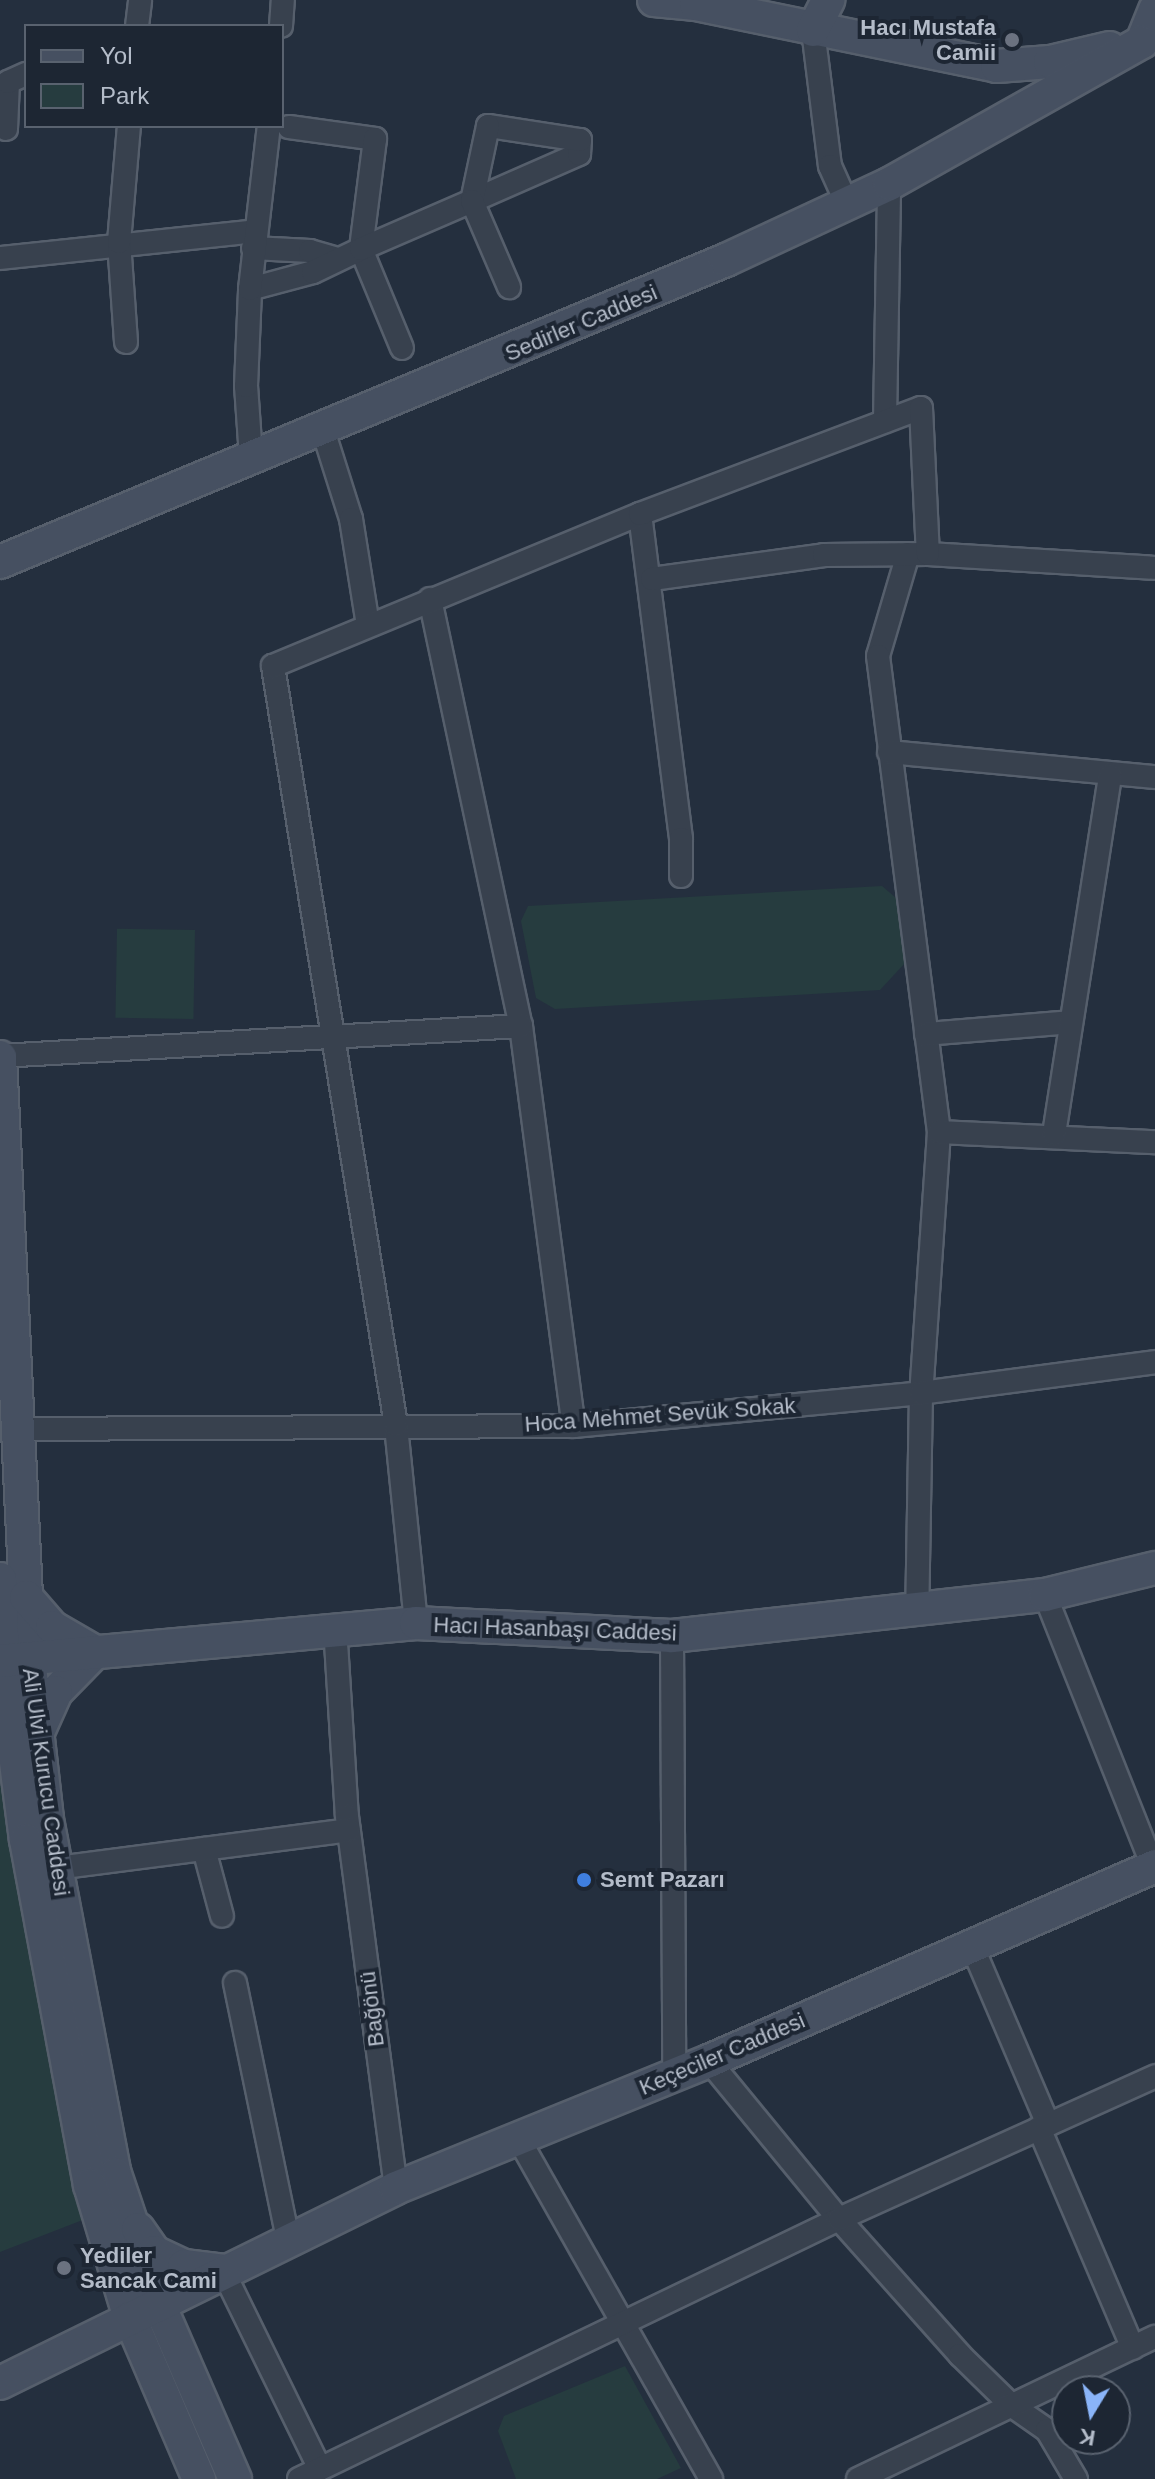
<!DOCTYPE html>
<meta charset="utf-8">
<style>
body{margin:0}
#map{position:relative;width:1155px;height:2479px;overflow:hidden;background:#242f3e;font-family:Arial,sans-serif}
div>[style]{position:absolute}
.green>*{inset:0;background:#263c3f;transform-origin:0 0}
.roads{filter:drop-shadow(2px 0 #565f6c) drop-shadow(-2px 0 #565f6c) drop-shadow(0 2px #565f6c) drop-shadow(0 -2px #565f6c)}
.street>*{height:22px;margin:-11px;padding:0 11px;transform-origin:11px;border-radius:11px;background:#38414e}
.secondary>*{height:32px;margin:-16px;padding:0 16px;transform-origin:16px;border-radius:16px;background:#465061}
.dots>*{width:22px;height:22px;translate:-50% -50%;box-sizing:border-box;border:4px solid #1d2633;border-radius:50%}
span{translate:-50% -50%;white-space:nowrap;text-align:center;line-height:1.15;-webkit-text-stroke:8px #1d2633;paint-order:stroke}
.poi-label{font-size:22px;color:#b4bcc9;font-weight:700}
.right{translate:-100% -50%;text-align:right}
.left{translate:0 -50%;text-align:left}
.street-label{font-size:22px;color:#b4bcc9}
.legend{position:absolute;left:24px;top:24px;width:260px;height:104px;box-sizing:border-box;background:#1d2633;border:2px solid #59626f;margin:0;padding:10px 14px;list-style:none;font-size:24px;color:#b4bcc9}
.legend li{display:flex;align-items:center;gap:16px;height:40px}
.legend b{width:40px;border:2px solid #59626f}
.north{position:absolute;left:1051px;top:2375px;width:80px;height:80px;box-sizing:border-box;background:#1d2633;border:2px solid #59626f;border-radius:50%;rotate:190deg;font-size:22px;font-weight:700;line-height:32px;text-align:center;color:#b4bcc9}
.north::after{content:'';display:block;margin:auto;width:28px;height:36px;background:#8ab4f8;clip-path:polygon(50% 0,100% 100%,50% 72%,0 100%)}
</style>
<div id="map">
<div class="green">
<i style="clip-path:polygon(882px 886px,903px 904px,905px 963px,880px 990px,555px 1009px,536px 998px,521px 921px,528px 906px)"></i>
<i style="left:195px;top:930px;width:89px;height:78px;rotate:91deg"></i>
<i style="clip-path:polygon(0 1782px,49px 2052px,93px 2216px,0 2252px)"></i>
<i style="clip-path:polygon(625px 2366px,681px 2468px,657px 2479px,516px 2479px,498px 2431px,504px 2416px)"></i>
</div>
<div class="roads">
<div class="street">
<i style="left:137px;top:26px;width:26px;rotate:-83deg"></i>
<i style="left:281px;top:26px;width:26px;rotate:-86deg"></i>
<i style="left:813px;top:30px;width:137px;rotate:82.9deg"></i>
<i style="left:830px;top:166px;width:42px;rotate:65.9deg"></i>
<i style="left:289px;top:127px;width:87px;rotate:7.9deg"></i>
<i style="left:375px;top:139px;width:111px;rotate:97.3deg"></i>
<i style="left:361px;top:249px;width:107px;rotate:67.5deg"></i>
<i style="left:6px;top:129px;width:47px;rotate:-87.6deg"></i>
<i style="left:8px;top:82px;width:20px;rotate:-24deg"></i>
<i style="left:253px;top:248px;width:57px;rotate:3deg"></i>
<i style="left:310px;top:251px;width:29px;rotate:16deg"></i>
<i style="left:0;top:258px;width:256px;rotate:-6deg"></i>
<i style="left:250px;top:289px;width:65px;rotate:-15.1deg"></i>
<i style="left:313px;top:272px;width:53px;rotate:-25.6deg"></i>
<i style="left:361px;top:249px;width:121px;rotate:-23.4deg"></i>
<i style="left:472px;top:201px;width:117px;rotate:-23.7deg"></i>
<i style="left:579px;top:154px;width:14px;rotate:-86deg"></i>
<i style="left:580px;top:140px;width:93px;rotate:-171.3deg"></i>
<i style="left:488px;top:126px;width:77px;rotate:102deg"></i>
<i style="left:472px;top:201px;width:94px;rotate:66.7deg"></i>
<i style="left:126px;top:342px;width:100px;rotate:-94deg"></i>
<i style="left:119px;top:242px;width:116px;rotate:-85.1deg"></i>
<i style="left:885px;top:421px;width:237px;rotate:-89deg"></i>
<i style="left:323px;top:430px;width:93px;rotate:72.5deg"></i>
<i style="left:351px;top:519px;width:107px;rotate:80.9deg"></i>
<i style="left:251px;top:457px;width:71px;rotate:-94deg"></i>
<i style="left:246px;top:386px;width:97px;rotate:-87.6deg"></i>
<i style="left:250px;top:289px;width:164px;rotate:-83.4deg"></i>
<i style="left:640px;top:514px;width:328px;rotate:82.8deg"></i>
<i style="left:681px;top:839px;width:37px;rotate:90deg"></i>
<i style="left:908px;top:554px;width:106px;rotate:106.4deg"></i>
<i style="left:878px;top:656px;width:480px;rotate:82.7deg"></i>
<i style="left:939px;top:1132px;width:262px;rotate:93.9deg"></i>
<i style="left:921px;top:1393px;width:220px;rotate:91deg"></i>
<i style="left:652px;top:579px;width:174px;rotate:-7.9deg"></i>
<i style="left:824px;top:555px;width:104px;rotate:-0.6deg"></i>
<i style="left:928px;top:554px;width:227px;rotate:3.5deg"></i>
<i style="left:430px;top:599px;width:437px;rotate:78deg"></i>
<i style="left:521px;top:1026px;width:403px;rotate:82.5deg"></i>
<i style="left:889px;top:752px;width:267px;rotate:5.4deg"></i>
<i style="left:926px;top:1034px;width:145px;rotate:-4.7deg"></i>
<i style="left:0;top:1056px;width:522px;rotate:-3.3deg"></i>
<i style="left:939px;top:1132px;width:216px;rotate:2.7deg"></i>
<i style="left:1054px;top:1134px;width:363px;rotate:-81.1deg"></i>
<i style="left:18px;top:1429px;width:556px;rotate:-0.31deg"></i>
<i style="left:574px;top:1426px;width:349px;rotate:-5.4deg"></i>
<i style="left:921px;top:1393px;width:236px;rotate:-7.5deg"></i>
<i style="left:1045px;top:1595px;width:293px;rotate:68.3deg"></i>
<i style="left:416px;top:1623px;width:199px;rotate:-95.8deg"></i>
<i style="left:396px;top:1425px;width:769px;rotate:-99.21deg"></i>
<i style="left:273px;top:666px;width:397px;rotate:-22.5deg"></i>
<i style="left:640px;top:514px;width:300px;rotate:-20.7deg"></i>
<i style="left:921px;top:408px;width:146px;rotate:87.3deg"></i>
<i style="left:335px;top:1627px;width:189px;rotate:86.4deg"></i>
<i style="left:347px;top:1816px;width:375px;rotate:82.5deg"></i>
<i style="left:672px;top:1636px;width:439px;rotate:89.7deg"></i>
<i style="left:204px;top:1849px;width:69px;rotate:75deg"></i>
<i style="left:57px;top:1868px;width:294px;rotate:-7.4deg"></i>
<i style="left:972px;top:1946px;width:194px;rotate:66.9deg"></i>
<i style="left:235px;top:1983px;width:262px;rotate:78.3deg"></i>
<i style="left:709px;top:2061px;width:205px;rotate:50.6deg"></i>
<i style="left:839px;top:2219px;width:182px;rotate:48.3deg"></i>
<i style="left:960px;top:2355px;width:71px;rotate:44.4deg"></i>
<i style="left:1011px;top:2405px;width:44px;rotate:34.8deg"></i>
<i style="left:1047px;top:2430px;width:57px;rotate:59.4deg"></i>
<i style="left:1039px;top:2128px;width:239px;rotate:66.9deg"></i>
<i style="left:517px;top:2136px;width:394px;rotate:60.5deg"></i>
<i style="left:223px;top:2271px;width:220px;rotate:63.9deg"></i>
<i style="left:299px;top:2479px;width:599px;rotate:-25.71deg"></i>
<i style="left:839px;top:2219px;width:347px;rotate:-24.3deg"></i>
<i style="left:858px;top:2479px;width:329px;rotate:-25.6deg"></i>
</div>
<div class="secondary">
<i style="left:654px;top:0;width:42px;rotate:5.4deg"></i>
<i style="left:696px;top:4px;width:307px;rotate:11.6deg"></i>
<i style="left:997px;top:66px;width:53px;rotate:-4.3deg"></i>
<i style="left:1050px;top:62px;width:61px;rotate:-13.3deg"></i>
<i style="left:813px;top:30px;width:34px;rotate:-63deg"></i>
<i style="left:1142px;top:42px;width:35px;rotate:-68deg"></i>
<i style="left:0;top:562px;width:786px;rotate:-22.59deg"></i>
<i style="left:726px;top:260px;width:180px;rotate:-25deg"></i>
<i style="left:889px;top:184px;width:290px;rotate:-29.3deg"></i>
<i style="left:0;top:1057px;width:602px;rotate:87.24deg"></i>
<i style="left:29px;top:1658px;width:162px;rotate:83.6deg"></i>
<i style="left:47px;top:1819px;width:361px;rotate:79.2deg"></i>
<i style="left:115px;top:2174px;width:135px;rotate:71.4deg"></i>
<i style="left:158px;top:2302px;width:193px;rotate:66.5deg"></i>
<i style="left:0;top:1579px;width:82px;rotate:87.9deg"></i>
<i style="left:3px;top:1661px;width:180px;rotate:82.7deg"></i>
<i style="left:26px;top:1840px;width:351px;rotate:79.5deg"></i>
<i style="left:90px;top:2185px;width:139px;rotate:73.3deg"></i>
<i style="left:130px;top:2318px;width:175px;rotate:66.8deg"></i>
<i style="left:26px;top:1597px;width:40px;rotate:49deg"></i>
<i style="left:52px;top:1627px;width:50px;rotate:30.2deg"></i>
<i style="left:95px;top:1652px;width:56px;rotate:134.3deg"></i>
<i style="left:56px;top:1692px;width:44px;rotate:114.2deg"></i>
<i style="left:0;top:1661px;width:418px;rotate:-5.2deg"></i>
<i style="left:416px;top:1623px;width:256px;rotate:2.9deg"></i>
<i style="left:672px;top:1636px;width:375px;rotate:-6.3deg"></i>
<i style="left:1045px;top:1595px;width:113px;rotate:-13.8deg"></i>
<i style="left:138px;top:2229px;width:28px;rotate:55deg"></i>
<i style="left:154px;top:2252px;width:33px;rotate:25deg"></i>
<i style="left:184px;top:2266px;width:39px;rotate:7deg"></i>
<i style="left:0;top:2383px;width:441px;rotate:-26.2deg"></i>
<i style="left:396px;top:2188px;width:338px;rotate:-22.1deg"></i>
<i style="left:709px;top:2061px;width:487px;rotate:-23.6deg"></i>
</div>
</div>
<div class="dots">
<i style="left:1012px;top:40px;background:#6b7280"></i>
<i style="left:584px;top:1880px;background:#3f7fe0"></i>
<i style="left:64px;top:2268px;background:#6b7280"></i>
</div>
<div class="poi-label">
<span class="right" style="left:996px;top:40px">Hacı Mustafa<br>Camii</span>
<span class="left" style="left:600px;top:1880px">Semt Pazarı</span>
<span class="left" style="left:80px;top:2268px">Yediler<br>Sancak Cami</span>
</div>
<div class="street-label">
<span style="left:581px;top:323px;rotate:-23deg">Sedirler Caddesi</span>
<span style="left:660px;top:1415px;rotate:-4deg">Hoca Mehmet Sevük Sokak</span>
<span style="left:555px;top:1629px;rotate:2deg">Hacı Hasanbaşı Caddesi</span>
<span style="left:46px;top:1782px;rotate:82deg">Ali Ulvi Kurucu Caddesi</span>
<span style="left:372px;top:2009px;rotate:-97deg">Bağönü</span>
<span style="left:722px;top:2054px;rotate:-23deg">Keçeciler Caddesi</span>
</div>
<ul class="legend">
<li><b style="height:10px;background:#465061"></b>Yol</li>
<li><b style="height:22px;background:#263c3f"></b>Park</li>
</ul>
<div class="north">K</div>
</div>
